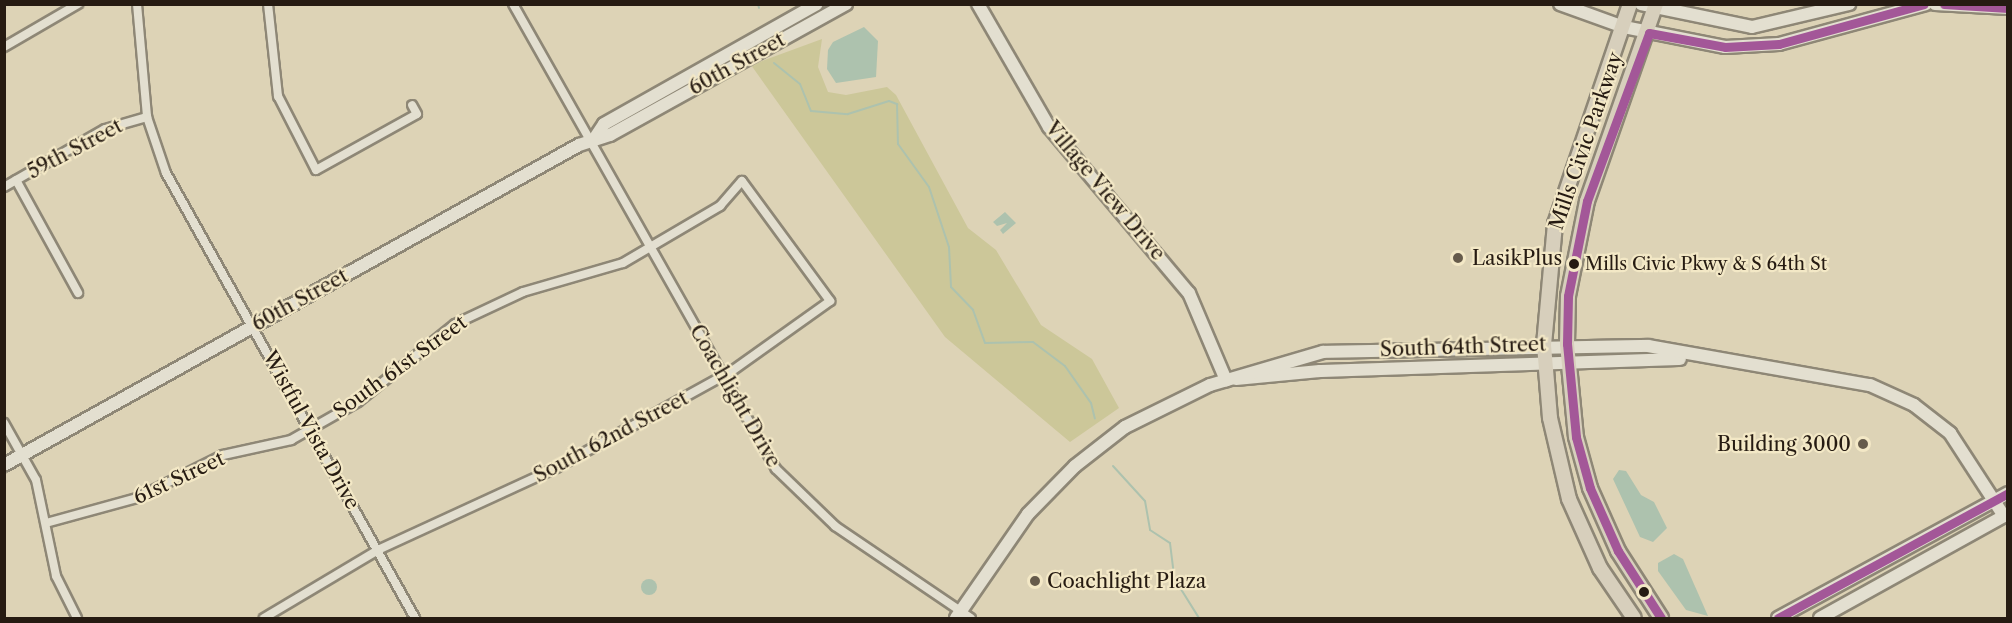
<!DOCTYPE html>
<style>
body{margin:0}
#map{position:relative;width:2012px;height:623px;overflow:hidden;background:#ddd3b6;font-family:"Libre Caslon Text",serif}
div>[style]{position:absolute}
.green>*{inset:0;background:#ccc799}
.water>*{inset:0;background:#adc2ae}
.round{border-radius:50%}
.stream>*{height:2px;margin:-1px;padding:0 1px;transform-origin:1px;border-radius:1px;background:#adc2ae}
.roads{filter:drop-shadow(2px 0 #8e8776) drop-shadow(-2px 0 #8e8776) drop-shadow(0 2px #8e8776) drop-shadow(0 -2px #8e8776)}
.street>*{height:8px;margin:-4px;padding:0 4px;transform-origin:4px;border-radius:4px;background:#e3dfd0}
.secondary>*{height:12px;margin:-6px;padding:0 6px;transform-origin:6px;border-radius:6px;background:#e3dfd0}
.primary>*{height:14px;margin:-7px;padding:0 7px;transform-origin:7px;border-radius:7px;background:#d7cfbc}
.bus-1>*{height:9px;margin:-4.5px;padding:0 4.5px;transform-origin:4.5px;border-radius:4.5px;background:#a35798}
.dots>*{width:16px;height:16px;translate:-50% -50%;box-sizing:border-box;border:3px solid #f3e8c6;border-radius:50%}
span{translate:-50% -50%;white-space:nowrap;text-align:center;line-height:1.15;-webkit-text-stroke:4.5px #f3e8c6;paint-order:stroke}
.bus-label{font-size:18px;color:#261b12}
.left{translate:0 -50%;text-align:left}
.street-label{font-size:20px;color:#261b12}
.poi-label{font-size:20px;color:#261b12}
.right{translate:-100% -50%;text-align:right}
.frame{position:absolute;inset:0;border:6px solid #261b12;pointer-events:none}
</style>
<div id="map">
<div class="green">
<i style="clip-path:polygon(822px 39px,818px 67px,828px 92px,846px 95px,887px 87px,896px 95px,968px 228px,996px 250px,1041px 325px,1092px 359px,1119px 408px,1070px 442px,945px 337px,751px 65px)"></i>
</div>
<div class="water">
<i style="clip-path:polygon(864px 27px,878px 41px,876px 77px,836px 83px,827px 69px,828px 50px,833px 42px)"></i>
<i style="clip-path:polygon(1005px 212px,1016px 223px,1003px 234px,1000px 230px,1007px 223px,997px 226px,993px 222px)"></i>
<i style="clip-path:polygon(1619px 470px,1626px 471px,1641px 495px,1654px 502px,1667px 528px,1653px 542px,1640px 537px,1613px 479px)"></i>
<i style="clip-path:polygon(1674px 554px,1683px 559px,1708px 616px,1686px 610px,1658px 571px,1658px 563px)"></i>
<i class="round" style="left:641px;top:579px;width:16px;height:16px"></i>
</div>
<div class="stream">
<i style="left:758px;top:4px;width:4px;rotate:76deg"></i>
<i style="left:774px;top:63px;width:33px;rotate:39deg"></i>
<i style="left:800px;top:84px;width:29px;rotate:68deg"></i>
<i style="left:811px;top:111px;width:37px;rotate:5deg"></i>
<i style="left:848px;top:114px;width:43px;rotate:-17.6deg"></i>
<i style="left:889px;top:101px;width:9px;rotate:21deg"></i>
<i style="left:897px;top:104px;width:40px;rotate:88.6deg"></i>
<i style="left:898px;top:144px;width:53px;rotate:54.2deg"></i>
<i style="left:929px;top:187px;width:63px;rotate:71.6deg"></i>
<i style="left:949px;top:247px;width:40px;rotate:87.1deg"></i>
<i style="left:951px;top:287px;width:32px;rotate:46deg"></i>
<i style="left:973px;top:310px;width:35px;rotate:70deg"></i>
<i style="left:985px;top:343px;width:48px;rotate:-1.2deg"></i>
<i style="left:1033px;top:342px;width:40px;rotate:37deg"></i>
<i style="left:1065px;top:366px;width:45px;rotate:54.9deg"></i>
<i style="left:1091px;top:403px;width:16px;rotate:76deg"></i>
<i style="left:1113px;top:466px;width:47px;rotate:47.6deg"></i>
<i style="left:1145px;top:501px;width:29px;rotate:80deg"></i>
<i style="left:1150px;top:530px;width:24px;rotate:33deg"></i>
<i style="left:1170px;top:543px;width:35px;rotate:83deg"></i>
<i style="left:1174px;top:578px;width:47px;rotate:58deg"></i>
</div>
<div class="roads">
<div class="street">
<i style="left:137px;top:4px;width:113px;rotate:84.9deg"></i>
<i style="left:147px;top:117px;width:59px;rotate:71.3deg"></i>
<i style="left:166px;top:173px;width:510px;rotate:60.77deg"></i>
<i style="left:268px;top:4px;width:93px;rotate:83.8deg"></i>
<i style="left:278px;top:96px;width:83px;rotate:62.8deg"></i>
<i style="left:316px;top:170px;width:115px;rotate:-29deg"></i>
<i style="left:417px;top:114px;width:10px;rotate:-119deg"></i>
<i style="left:513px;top:4px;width:534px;rotate:60.51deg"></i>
<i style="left:776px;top:469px;width:82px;rotate:44deg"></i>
<i style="left:835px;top:526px;width:164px;rotate:34.1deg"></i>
<i style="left:4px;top:47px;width:86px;rotate:-30.2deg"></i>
<i style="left:16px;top:180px;width:129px;rotate:61.2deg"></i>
<i style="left:4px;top:187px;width:116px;rotate:-29.9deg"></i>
<i style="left:105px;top:129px;width:44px;rotate:-15.9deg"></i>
<i style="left:4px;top:423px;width:65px;rotate:60.7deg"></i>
<i style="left:36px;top:480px;width:98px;rotate:78.2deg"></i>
<i style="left:56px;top:576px;width:47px;rotate:63.4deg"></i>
<i style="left:46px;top:523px;width:94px;rotate:-15.4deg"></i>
<i style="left:137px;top:498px;width:96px;rotate:-26.6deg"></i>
<i style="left:223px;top:455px;width:70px;rotate:-12.4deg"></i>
<i style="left:291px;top:440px;width:77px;rotate:-29.6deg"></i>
<i style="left:358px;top:402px;width:124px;rotate:-38.8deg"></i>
<i style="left:455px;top:324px;width:75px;rotate:-25.2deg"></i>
<i style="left:523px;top:292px;width:104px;rotate:-16.2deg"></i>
<i style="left:623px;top:263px;width:113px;rotate:-30.4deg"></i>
<i style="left:720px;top:206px;width:33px;rotate:-49deg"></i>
<i style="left:742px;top:181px;width:149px;rotate:53.7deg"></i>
<i style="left:830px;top:301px;width:120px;rotate:144.5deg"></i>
<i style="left:732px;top:371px;width:201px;rotate:151.1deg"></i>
<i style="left:556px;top:468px;width:196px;rotate:155.3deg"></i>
<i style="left:378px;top:550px;width:133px;rotate:149.2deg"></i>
</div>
<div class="secondary">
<i style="left:978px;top:4px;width:142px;rotate:60deg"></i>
<i style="left:1049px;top:127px;width:217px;rotate:49.9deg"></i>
<i style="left:1189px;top:293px;width:95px;rotate:67deg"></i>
<i style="left:1560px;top:4px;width:68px;rotate:19.8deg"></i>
<i style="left:1624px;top:27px;width:103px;rotate:11.2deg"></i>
<i style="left:1725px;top:47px;width:54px;rotate:-3.2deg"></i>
<i style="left:1779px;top:44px;width:152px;rotate:-15.2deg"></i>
<i style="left:1641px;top:4px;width:113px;rotate:11.7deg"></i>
<i style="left:1752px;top:27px;width:100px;rotate:-13.3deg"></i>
<i style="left:1935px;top:4px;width:73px;rotate:3.1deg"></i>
<i style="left:596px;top:136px;width:14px;rotate:-56deg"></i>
<i style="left:604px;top:124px;width:244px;rotate:-29.4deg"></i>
<i style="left:1236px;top:379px;width:84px;rotate:-5.4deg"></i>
<i style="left:1320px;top:371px;width:360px;rotate:-1.9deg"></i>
<i style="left:4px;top:465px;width:658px;rotate:-29.1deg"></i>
<i style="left:579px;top:145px;width:33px;rotate:-18deg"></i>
<i style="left:610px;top:135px;width:270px;rotate:-29deg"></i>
<i style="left:956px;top:618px;width:126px;rotate:-55.3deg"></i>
<i style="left:1028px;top:514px;width:67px;rotate:-45.6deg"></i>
<i style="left:1075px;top:466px;width:63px;rotate:-38deg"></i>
<i style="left:1125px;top:427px;width:95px;rotate:-26.3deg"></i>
<i style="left:1210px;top:385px;width:118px;rotate:-16.3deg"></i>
<i style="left:1323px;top:352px;width:325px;rotate:-1.1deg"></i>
<i style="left:1648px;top:346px;width:225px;rotate:10deg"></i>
<i style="left:1870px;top:385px;width:48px;rotate:24.4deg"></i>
<i style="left:1914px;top:405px;width:46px;rotate:37.9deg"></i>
<i style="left:1950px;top:433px;width:99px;rotate:57deg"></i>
<i style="left:1778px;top:618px;width:262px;rotate:-28.5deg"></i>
<i style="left:1820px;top:618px;width:215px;rotate:-29deg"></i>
</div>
<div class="primary">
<i style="left:1630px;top:4px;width:232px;rotate:108.8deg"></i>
<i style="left:1555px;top:224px;width:121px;rotate:95.2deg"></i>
<i style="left:1544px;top:345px;width:73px;rotate:85.3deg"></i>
<i style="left:1550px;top:418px;width:83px;rotate:76.8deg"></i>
<i style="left:1569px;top:499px;width:76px;rotate:65.8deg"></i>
<i style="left:1600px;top:568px;width:60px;rotate:55.8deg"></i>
<i style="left:1656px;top:4px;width:209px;rotate:109.3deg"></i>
<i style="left:1587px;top:201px;width:97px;rotate:101.3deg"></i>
<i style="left:1568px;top:296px;width:48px;rotate:91.2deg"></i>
<i style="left:1567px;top:344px;width:93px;rotate:84.5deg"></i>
<i style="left:1576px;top:437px;width:53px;rotate:74.6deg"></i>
<i style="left:1590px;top:488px;width:69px;rotate:66deg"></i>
<i style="left:1618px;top:551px;width:80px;rotate:57.3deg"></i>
</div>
</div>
<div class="bus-1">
<i style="left:1944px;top:4px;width:64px;rotate:3.6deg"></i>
<i style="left:1661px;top:618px;width:80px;rotate:-122.7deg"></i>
<i style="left:1618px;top:551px;width:69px;rotate:-114deg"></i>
<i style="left:1590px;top:488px;width:53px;rotate:-105.4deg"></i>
<i style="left:1576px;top:437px;width:93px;rotate:-95.5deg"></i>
<i style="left:1567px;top:344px;width:48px;rotate:-88.8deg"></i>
<i style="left:1568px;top:296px;width:97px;rotate:-78.7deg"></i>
<i style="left:1587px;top:201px;width:179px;rotate:-69.7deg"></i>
<i style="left:1649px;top:33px;width:77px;rotate:10.4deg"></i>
<i style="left:1725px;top:47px;width:54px;rotate:-3.2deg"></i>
<i style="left:1779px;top:44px;width:150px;rotate:-15.4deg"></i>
<i style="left:1778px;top:618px;width:262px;rotate:-28.5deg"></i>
</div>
<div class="dots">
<i style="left:1458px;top:258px;background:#665b4b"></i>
<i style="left:1574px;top:264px;background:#261b12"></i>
<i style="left:1863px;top:444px;background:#665b4b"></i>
<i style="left:1035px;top:581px;background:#665b4b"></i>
<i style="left:1644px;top:592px;background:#261b12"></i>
</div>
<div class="bus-label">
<span class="left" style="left:1585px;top:264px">Mills Civic Pkwy &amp; S 64th St</span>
</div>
<div class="street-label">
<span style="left:737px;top:64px;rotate:-29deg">60th Street</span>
<span style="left:1586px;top:141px;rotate:-71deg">Mills Civic Parkway</span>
<span style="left:75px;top:149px;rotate:-28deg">59th Street</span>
<span style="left:1105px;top:191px;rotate:50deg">Village View Drive</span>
<span style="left:300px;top:300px;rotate:-29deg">60th Street</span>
<span style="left:1463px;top:347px;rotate:-2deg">South 64th Street</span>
<span style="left:400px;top:367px;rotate:-36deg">South 61st Street</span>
<span style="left:735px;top:396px;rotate:60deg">Coachlight Drive</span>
<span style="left:311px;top:430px;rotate:61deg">Wistful Vista Drive</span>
<span style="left:611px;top:437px;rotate:-28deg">South 62nd Street</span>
<span style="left:179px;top:478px;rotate:-25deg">61st Street</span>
</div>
<div class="poi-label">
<span class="left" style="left:1472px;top:258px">LasikPlus</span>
<span class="right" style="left:1851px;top:444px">Building 3000</span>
<span class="left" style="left:1047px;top:581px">Coachlight Plaza</span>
</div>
<div class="frame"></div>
</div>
